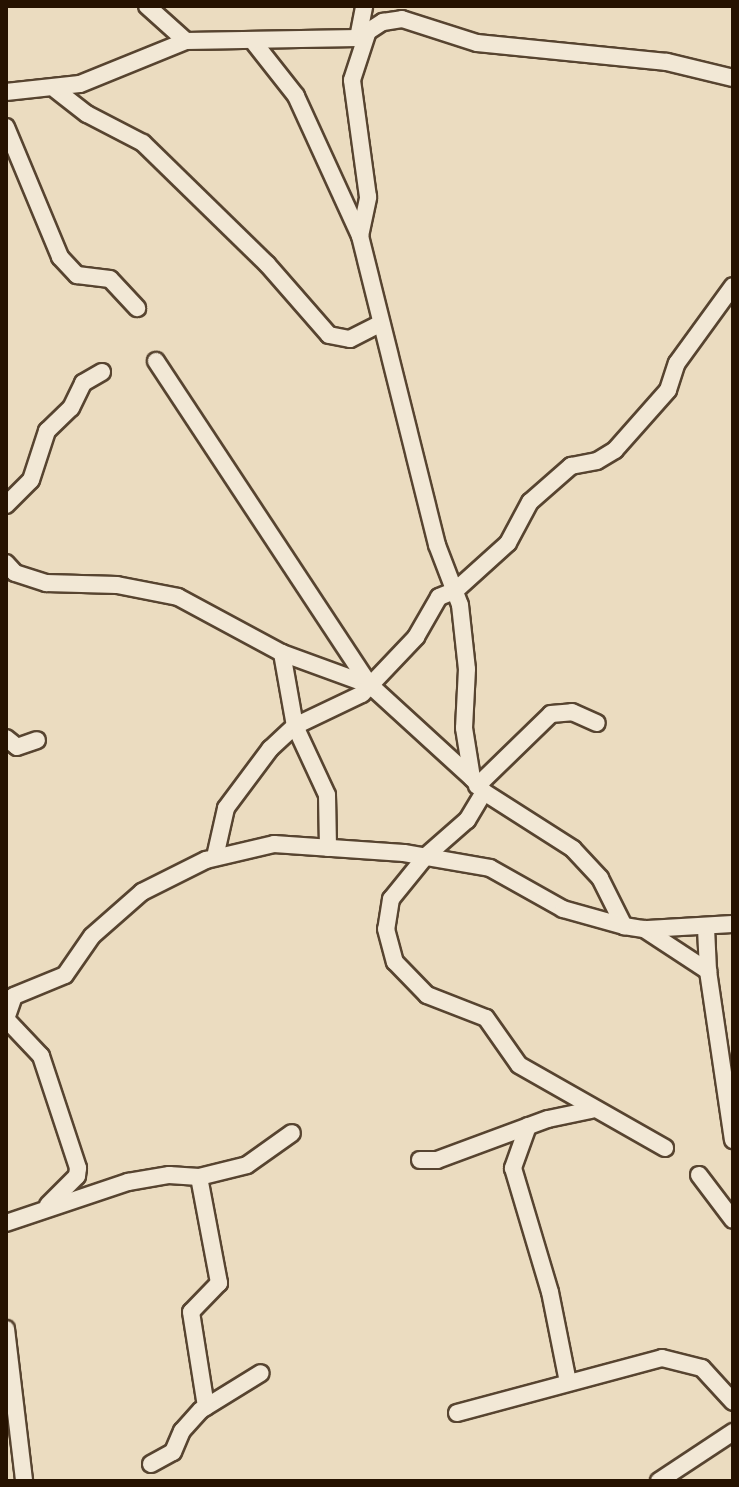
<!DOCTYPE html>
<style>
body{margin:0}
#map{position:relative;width:739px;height:1487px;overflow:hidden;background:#ebdcc0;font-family:Cardo,serif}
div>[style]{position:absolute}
.roads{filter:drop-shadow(2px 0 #574430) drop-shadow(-2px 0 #574430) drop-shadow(0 2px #574430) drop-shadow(0 -2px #574430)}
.street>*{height:16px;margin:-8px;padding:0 8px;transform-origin:8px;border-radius:8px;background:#f2e8d6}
span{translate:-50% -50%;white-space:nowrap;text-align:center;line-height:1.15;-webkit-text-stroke:6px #f2e8d6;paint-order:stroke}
.frame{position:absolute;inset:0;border:8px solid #261200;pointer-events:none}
</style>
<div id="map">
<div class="roads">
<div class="street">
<i style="left:147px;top:6px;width:52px;rotate:41.9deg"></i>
<i style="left:358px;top:38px;width:33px;rotate:-79deg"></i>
<i style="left:252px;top:40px;width:71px;rotate:51.8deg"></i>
<i style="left:296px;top:96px;width:154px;rotate:65.4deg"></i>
<i style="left:360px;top:236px;width:318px;rotate:76deg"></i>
<i style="left:437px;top:545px;width:64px;rotate:69deg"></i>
<i style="left:460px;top:605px;width:64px;rotate:83.8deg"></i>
<i style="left:467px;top:669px;width:59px;rotate:92.9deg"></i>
<i style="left:464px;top:728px;width:51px;rotate:80.9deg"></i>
<i style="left:472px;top:778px;width:18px;rotate:49deg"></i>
<i style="left:484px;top:792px;width:106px;rotate:32.6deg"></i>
<i style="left:573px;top:849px;width:40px;rotate:47deg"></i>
<i style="left:600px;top:878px;width:54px;rotate:63.4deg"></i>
<i style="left:624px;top:926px;width:20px;rotate:9deg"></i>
<i style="left:644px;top:929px;width:77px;rotate:33.3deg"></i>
<i style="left:708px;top:971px;width:171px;rotate:81.6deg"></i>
<i style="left:56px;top:90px;width:39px;rotate:38deg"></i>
<i style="left:87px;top:114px;width:63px;rotate:27.4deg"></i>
<i style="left:143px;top:143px;width:173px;rotate:44.3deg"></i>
<i style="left:267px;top:264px;width:94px;rotate:48.9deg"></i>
<i style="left:329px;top:335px;width:21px;rotate:11deg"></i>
<i style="left:350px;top:339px;width:35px;rotate:-27deg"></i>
<i style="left:6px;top:92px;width:74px;rotate:-6.2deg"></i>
<i style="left:80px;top:84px;width:114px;rotate:-22.1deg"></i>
<i style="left:186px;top:41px;width:172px;rotate:-1deg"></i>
<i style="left:358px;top:38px;width:30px;rotate:-33deg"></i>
<i style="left:383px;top:22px;width:19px;rotate:-9deg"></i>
<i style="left:402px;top:19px;width:79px;rotate:17.7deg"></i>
<i style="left:477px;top:43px;width:191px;rotate:5.7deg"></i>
<i style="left:667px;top:62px;width:68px;rotate:13.6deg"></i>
<i style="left:6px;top:127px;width:141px;rotate:67.4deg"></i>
<i style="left:60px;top:257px;width:25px;rotate:47deg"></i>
<i style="left:77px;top:275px;width:33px;rotate:7deg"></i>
<i style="left:110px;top:279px;width:40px;rotate:47deg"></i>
<i style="left:360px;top:236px;width:40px;rotate:-78deg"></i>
<i style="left:368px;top:197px;width:118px;rotate:-97.8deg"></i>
<i style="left:352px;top:80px;width:48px;rotate:-71.9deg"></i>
<i style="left:156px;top:361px;width:388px;rotate:56.6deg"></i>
<i style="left:6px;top:505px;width:35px;rotate:-45deg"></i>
<i style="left:31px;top:480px;width:52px;rotate:-71.9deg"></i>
<i style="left:47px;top:431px;width:33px;rotate:-44deg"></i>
<i style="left:71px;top:408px;width:28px;rotate:-64deg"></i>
<i style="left:83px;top:383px;width:22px;rotate:-30deg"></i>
<i style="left:6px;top:563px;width:13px;rotate:48deg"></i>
<i style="left:15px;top:573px;width:33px;rotate:18deg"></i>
<i style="left:46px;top:583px;width:71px;rotate:1.6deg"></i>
<i style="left:117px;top:585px;width:62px;rotate:11.1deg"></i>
<i style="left:178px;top:597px;width:118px;rotate:28.3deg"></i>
<i style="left:282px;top:653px;width:94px;rotate:20deg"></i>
<i style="left:370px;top:685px;width:138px;rotate:42.4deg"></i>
<i style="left:282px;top:653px;width:74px;rotate:79.9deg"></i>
<i style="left:295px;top:726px;width:76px;rotate:65.1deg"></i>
<i style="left:327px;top:795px;width:53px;rotate:88.9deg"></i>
<i style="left:6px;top:738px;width:14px;rotate:39deg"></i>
<i style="left:17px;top:747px;width:21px;rotate:-19deg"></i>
<i style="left:477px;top:786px;width:103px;rotate:-44.2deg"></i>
<i style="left:551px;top:714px;width:21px;rotate:-5deg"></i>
<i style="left:572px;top:712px;width:27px;rotate:24deg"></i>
<i style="left:484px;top:792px;width:33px;rotate:121deg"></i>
<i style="left:467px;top:820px;width:55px;rotate:138.7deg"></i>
<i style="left:426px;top:856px;width:55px;rotate:129.1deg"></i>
<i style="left:391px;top:899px;width:30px;rotate:99deg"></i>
<i style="left:386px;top:929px;width:34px;rotate:75deg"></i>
<i style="left:395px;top:962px;width:46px;rotate:45.9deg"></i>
<i style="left:427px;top:995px;width:63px;rotate:21.3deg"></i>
<i style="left:486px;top:1018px;width:57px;rotate:54.9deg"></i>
<i style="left:519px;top:1065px;width:168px;rotate:29.6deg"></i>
<i style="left:215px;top:857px;width:50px;rotate:-77.3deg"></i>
<i style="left:226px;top:808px;width:74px;rotate:-53.3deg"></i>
<i style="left:270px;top:749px;width:34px;rotate:-43deg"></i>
<i style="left:295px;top:726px;width:74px;rotate:-25.5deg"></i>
<i style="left:362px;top:694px;width:79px;rotate:-46.5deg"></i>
<i style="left:416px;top:637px;width:46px;rotate:-60.1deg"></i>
<i style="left:439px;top:597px;width:18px;rotate:-22deg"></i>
<i style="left:456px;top:590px;width:70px;rotate:-42.1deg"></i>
<i style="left:508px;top:543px;width:47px;rotate:-61.8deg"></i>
<i style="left:530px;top:502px;width:55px;rotate:-41.3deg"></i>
<i style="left:571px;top:466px;width:26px;rotate:-11deg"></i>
<i style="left:597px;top:461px;width:21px;rotate:-31deg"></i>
<i style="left:615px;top:450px;width:80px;rotate:-48.5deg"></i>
<i style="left:668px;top:390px;width:28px;rotate:-72deg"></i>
<i style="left:677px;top:363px;width:95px;rotate:-54deg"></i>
<i style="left:706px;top:928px;width:43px;rotate:87.3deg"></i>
<i style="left:647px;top:929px;width:86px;rotate:-3.3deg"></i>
<i style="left:6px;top:1019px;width:24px;rotate:-71deg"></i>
<i style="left:14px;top:996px;width:55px;rotate:-22.4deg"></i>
<i style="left:65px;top:975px;width:47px;rotate:-55.3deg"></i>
<i style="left:92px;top:936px;width:67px;rotate:-41.3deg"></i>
<i style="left:142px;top:892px;width:72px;rotate:-26.6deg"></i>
<i style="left:206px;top:860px;width:70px;rotate:-13.2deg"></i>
<i style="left:274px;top:844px;width:130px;rotate:4deg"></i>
<i style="left:404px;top:853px;width:87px;rotate:9.9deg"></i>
<i style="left:490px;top:868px;width:84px;rotate:29.3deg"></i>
<i style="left:563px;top:909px;width:63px;rotate:15.6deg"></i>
<i style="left:6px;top:1019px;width:51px;rotate:46.6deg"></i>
<i style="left:41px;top:1056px;width:118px;rotate:71.7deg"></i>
<i style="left:78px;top:1168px;width:8px;rotate:97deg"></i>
<i style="left:77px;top:1176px;width:41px;rotate:135deg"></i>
<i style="left:528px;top:1126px;width:45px;rotate:109.7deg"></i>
<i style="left:513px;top:1168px;width:129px;rotate:73.4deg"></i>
<i style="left:550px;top:1292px;width:92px;rotate:78.7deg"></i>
<i style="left:420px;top:1160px;width:17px"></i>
<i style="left:437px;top:1160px;width:118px;rotate:-20.3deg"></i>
<i style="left:548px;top:1119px;width:44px;rotate:-11.8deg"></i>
<i style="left:699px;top:1175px;width:56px;rotate:52.9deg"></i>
<i style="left:199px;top:1177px;width:49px;rotate:-14deg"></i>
<i style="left:247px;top:1165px;width:55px;rotate:-35.4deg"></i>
<i style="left:6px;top:1223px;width:129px;rotate:-18.6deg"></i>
<i style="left:128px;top:1182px;width:42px;rotate:-9.7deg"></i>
<i style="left:169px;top:1175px;width:30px;rotate:4deg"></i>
<i style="left:199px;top:1177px;width:108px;rotate:79.3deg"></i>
<i style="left:219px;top:1283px;width:40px;rotate:134deg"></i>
<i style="left:191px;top:1312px;width:96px;rotate:81deg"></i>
<i style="left:6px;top:1329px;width:153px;rotate:83.2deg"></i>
<i style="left:457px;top:1413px;width:212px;rotate:-15deg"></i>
<i style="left:662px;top:1358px;width:41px;rotate:14deg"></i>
<i style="left:702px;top:1368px;width:46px;rotate:47.6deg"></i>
<i style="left:151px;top:1464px;width:25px;rotate:-29deg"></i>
<i style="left:173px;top:1452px;width:23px;rotate:-67deg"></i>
<i style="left:182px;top:1431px;width:28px;rotate:-48deg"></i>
<i style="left:201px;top:1410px;width:70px;rotate:-31.7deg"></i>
<i style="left:659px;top:1481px;width:89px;rotate:-33.5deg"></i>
</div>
</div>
<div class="frame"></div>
</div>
